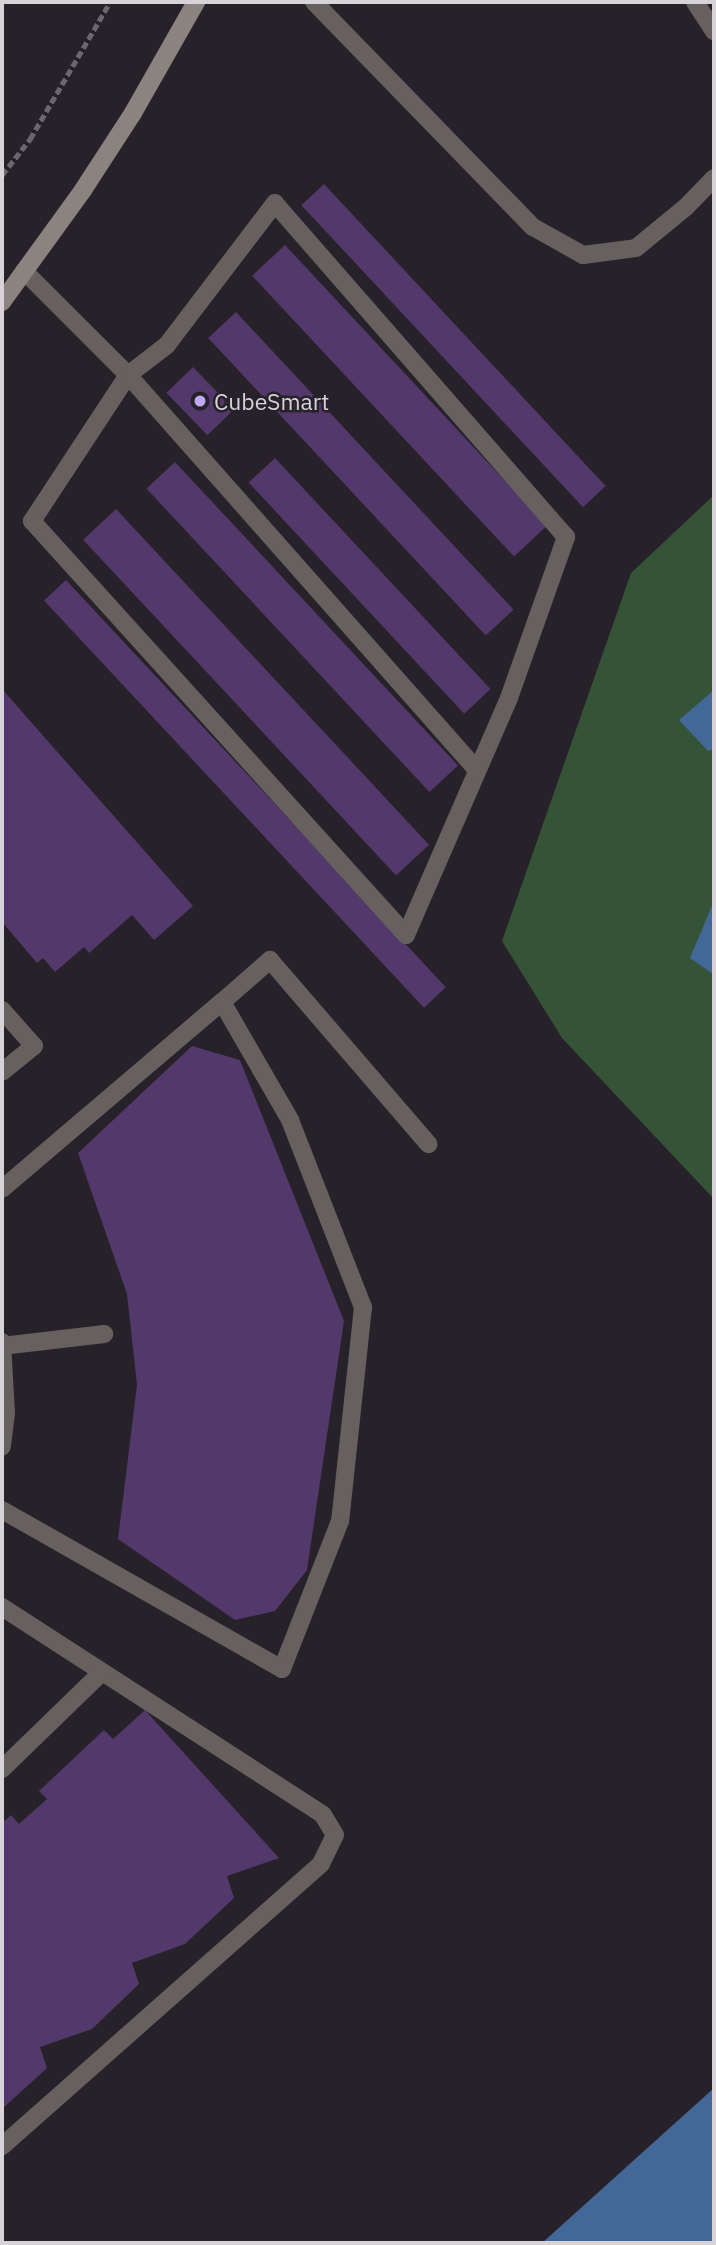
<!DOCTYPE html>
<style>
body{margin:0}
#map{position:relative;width:716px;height:2245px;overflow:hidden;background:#272129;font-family:"IBM Plex Sans",sans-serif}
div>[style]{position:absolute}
.green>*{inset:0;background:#355437}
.water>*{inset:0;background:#436898}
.building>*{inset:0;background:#53386b;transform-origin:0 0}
.path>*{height:4.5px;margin-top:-2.25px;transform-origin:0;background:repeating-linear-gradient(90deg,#6c676e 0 7px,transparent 0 10.5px)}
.lane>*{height:18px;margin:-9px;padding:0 9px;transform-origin:9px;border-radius:9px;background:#66615e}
.street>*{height:18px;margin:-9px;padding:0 9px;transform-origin:9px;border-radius:9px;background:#66615e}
.secondary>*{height:18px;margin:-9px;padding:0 9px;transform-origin:9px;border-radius:9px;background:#8b837f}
.dots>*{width:19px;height:19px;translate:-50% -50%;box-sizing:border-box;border:4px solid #272129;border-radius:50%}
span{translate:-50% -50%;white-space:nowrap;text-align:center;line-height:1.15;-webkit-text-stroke:5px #272129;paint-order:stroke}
.poi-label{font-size:23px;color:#d7d3d8}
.left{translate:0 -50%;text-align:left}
.frame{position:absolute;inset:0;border:4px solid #d7d3d8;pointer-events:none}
</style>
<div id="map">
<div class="green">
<i style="clip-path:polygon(714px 495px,714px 1199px,562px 1038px,502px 941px,631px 573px)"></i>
</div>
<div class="water">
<i style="clip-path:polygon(714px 690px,714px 749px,708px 751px,679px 720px)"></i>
<i style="clip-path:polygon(714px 901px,714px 973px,713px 974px,690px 958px)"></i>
<i style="clip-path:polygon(714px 2088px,714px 2243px,542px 2243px)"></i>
</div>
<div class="building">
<i style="left:324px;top:184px;width:413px;height:31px;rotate:47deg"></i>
<i style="left:285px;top:245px;width:384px;height:45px;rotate:47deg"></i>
<i style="left:236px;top:312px;width:407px;height:38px;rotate:47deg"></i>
<i style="left:193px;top:367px;width:59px;height:37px;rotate:46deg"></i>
<i style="left:275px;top:458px;width:316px;height:36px;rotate:47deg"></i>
<i style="left:175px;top:462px;width:415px;height:39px;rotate:47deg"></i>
<i style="left:116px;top:509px;width:459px;height:45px;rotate:47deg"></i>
<i style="left:66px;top:580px;width:557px;height:30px;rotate:47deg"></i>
<i style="clip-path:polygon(2px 689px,193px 906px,154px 940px,132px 915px,89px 953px,84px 947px,55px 972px,43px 958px,37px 963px,2px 922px)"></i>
<i style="clip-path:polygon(192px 1046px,240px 1060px,344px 1321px,307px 1570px,275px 1611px,235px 1620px,118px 1539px,137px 1385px,127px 1294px,78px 1153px)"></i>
<i style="clip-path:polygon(145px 1710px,279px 1858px,227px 1876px,234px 1898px,185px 1944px,132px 1963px,139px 1984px,92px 2029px,40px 2047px,47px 2068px,2px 2109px,2px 1823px,11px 1815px,19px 1824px,47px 1799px,39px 1791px,104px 1730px,113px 1739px)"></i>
</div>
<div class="path">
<i style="left:2px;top:175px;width:46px;rotate:-52.1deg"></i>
<i style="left:30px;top:139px;width:159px;rotate:-59.7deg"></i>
</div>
<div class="lane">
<i style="left:314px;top:2px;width:314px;rotate:45.8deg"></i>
<i style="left:533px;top:227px;width:57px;rotate:29.2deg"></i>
<i style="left:583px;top:255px;width:53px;rotate:-7.5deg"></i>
<i style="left:636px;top:248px;width:65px;rotate:-39.4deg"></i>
<i style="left:686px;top:207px;width:40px;rotate:-46deg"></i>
<i style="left:695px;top:2px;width:35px;rotate:57deg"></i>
<i style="left:24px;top:271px;width:147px;rotate:45deg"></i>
<i style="left:128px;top:375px;width:175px;rotate:123.3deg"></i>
<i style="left:32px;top:521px;width:558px;rotate:47.91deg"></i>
<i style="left:406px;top:935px;width:258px;rotate:-66.5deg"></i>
<i style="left:509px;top:698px;width:171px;rotate:-70.5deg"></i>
<i style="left:566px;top:537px;width:443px;rotate:-131.1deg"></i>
<i style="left:275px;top:203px;width:178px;rotate:127.3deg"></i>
<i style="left:167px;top:345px;width:49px;rotate:142.4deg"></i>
<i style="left:128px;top:375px;width:527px;rotate:48.54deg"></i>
<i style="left:222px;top:1002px;width:64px;rotate:-41.2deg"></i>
<i style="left:270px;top:960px;width:243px;rotate:49.3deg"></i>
<i style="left:2px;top:1010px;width:48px;rotate:48.4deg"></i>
<i style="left:34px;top:1046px;width:41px;rotate:140.9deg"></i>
<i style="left:2px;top:1189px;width:289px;rotate:-40.4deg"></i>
<i style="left:222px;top:1002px;width:136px;rotate:60deg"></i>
<i style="left:290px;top:1120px;width:201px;rotate:68.7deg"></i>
<i style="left:363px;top:1307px;width:215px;rotate:96.1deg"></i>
<i style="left:340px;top:1521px;width:159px;rotate:111.4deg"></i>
<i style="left:282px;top:1669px;width:322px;rotate:-150.4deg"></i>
<i style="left:2px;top:1346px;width:103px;rotate:-6.7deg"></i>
<i style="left:2px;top:1607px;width:382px;rotate:32.9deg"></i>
<i style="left:323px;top:1815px;width:23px;rotate:59deg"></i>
<i style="left:335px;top:1835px;width:32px;rotate:116deg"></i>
<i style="left:321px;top:1864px;width:426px;rotate:138.5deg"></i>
<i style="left:2px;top:1769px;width:139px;rotate:-44.1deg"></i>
</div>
<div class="street">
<i style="left:2px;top:1342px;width:71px;rotate:86.8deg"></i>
<i style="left:6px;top:1413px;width:34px;rotate:97deg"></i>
</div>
<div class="secondary">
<i style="left:2px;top:302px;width:138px;rotate:-54.1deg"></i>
<i style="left:83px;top:190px;width:92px;rotate:-57deg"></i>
<i style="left:133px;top:113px;width:128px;rotate:-60.4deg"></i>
</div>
<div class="dots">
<i style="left:200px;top:401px;background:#c0a8f3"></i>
</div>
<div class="poi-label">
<span class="left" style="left:214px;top:401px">CubeSmart</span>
</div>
<div class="frame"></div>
</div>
